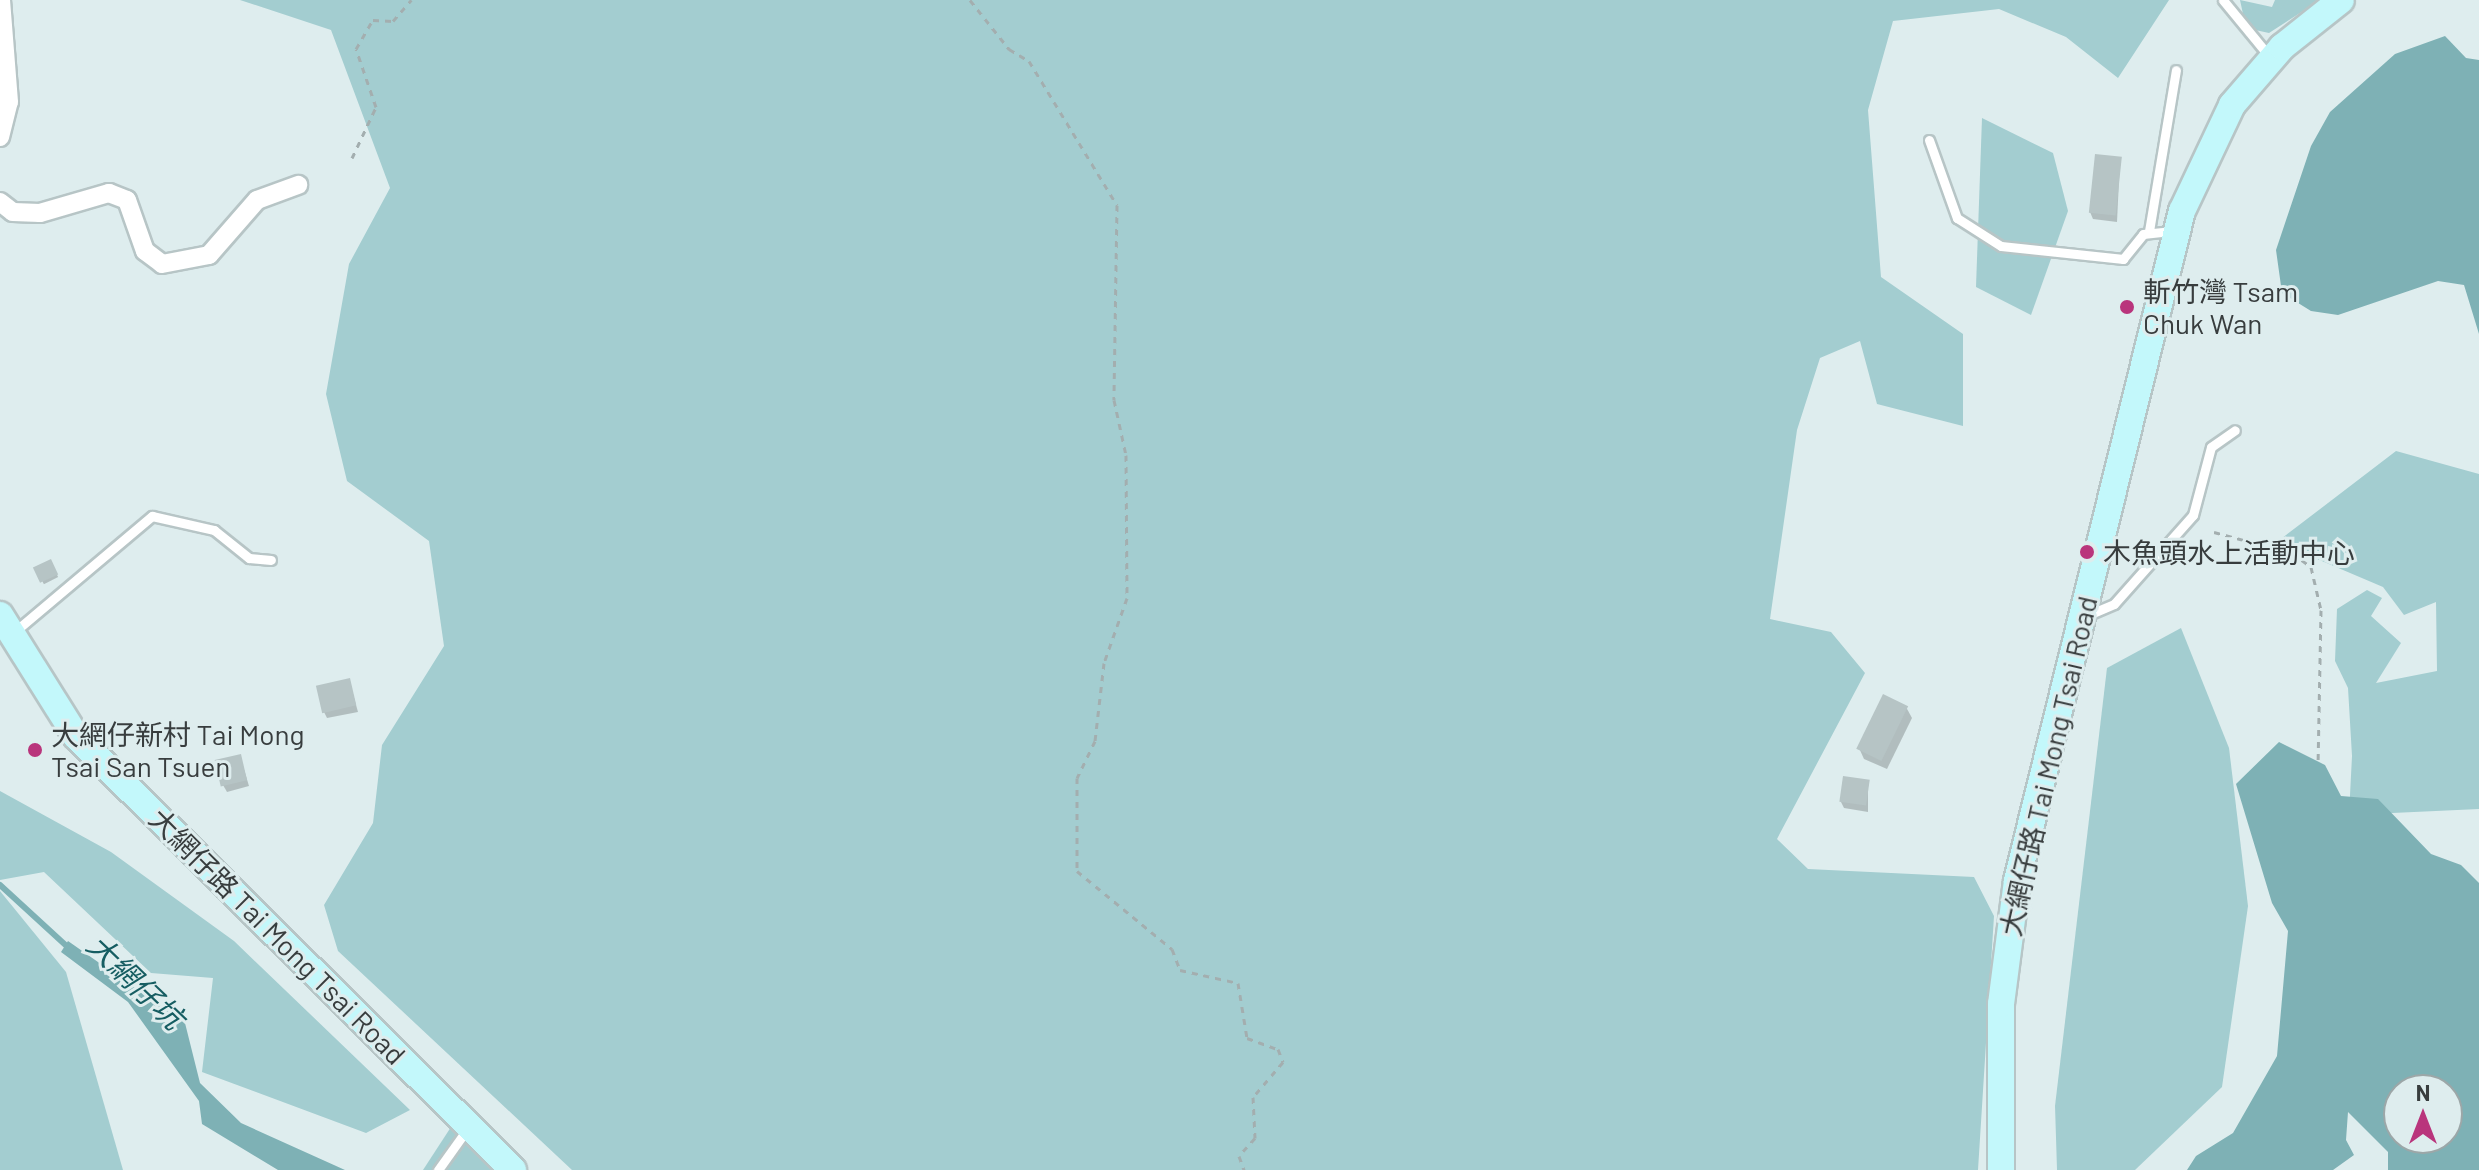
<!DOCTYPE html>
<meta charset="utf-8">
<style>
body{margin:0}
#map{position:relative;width:2479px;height:1170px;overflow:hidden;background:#deedee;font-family:Barlow,"Noto Sans TC",sans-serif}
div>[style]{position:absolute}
.green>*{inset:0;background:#a3cdd0}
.water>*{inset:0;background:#7eb1b5}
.shadow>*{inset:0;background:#0003;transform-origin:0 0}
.stream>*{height:6px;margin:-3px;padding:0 3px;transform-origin:3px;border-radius:3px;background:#7eb1b5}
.building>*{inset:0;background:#b6c4c5;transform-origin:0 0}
.path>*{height:3px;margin-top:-1.5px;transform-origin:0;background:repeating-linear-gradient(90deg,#a3aeaf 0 6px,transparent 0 12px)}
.roads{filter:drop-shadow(2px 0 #b7c5c6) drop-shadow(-2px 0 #b7c5c6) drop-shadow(0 2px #b7c5c6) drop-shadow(0 -2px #b7c5c6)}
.lane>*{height:9px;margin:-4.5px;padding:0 4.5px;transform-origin:4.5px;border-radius:4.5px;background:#fff}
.street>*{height:18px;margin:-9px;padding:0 9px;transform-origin:9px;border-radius:9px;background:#fff}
.secondary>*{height:26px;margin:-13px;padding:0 13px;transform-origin:13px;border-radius:13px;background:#c3f8fb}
.dots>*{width:22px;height:22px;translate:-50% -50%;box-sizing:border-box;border:4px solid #deedee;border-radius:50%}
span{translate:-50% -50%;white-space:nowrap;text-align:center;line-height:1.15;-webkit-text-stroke:6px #deedee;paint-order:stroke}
.poi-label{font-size:28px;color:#383d3e}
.left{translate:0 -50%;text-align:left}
.street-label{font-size:28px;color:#383d3e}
.water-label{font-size:30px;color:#165d62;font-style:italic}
.north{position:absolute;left:2383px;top:1074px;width:80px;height:80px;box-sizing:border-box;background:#deedee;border:2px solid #9ca7a8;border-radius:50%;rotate:0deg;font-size:22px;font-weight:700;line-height:32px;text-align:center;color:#383d3e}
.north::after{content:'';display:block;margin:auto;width:28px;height:36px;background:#b9357c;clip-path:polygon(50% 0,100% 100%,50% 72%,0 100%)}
</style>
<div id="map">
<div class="green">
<i style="clip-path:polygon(240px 0,2169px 0,2118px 78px,2066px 37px,1999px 9px,1893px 21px,1868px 110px,1881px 277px,1963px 334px,1963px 426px,1877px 404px,1860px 341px,1820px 358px,1797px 430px,1770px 619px,1831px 632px,1865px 673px,1777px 839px,1808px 869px,1974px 877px,1994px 916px,1978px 1170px,572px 1170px,338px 951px,324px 905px,373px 823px,382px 745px,444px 646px,429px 541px,347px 481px,326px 394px,349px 264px,390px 188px,331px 30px)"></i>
<i style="clip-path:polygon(2240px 0,2272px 7px,2275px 0,2320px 0,2269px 33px,2246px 28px)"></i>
<i style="clip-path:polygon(1982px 118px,2053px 153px,2068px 211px,2031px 315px,1976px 287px)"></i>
<i style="clip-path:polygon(2396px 451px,2479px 474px,2479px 809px,2349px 815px,2352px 756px,2348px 688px,2335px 661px,2337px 609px,2367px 590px,2382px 598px,2371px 616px,2401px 643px,2376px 683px,2437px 671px,2436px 602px,2404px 615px,2383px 587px,2277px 542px)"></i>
<i style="clip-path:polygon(2181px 628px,2229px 748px,2248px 906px,2222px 1087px,2135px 1170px,2057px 1170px,2055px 1106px,2107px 668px)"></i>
<i style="clip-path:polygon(0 791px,111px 852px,234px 941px,410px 1110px,366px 1133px,202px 1072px,213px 978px,151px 973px,44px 872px,0 880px)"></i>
<i style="clip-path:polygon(0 891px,66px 972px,123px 1170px,0 1170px)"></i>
<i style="clip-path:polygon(451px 1127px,495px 1170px,423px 1170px)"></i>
</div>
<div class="water">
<i style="clip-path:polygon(2445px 36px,2466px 58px,2479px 60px,2479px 334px,2464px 285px,2438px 281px,2338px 315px,2311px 311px,2282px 293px,2276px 250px,2311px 146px,2330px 112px,2395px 54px)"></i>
<i style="clip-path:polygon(evenodd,2279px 742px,2325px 765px,2341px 796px,2378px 799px,2431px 854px,2461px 865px,2479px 883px,2479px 1170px,2388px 1170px,2388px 1152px,2348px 1112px,2346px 1140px,2354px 1155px,2333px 1170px,2187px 1170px,2196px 1156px,2233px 1133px,2277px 1056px,2288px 931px,2272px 903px,2236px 784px,2279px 742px,2399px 1090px,2447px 1090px,2447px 1138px,2399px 1138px,2399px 1090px)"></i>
<i style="clip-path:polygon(68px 941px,185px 1023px,200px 1083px,241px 1123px,345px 1170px,278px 1170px,202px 1124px,199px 1101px,128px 1002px,61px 952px)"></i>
</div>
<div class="shadow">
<i style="clip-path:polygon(2120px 159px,2117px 222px,2093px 219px,2090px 212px)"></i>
<i style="left:50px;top:561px;width:18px;height:16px;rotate:63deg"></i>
<i style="clip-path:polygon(349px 680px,358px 712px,327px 718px,324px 712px)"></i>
<i style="clip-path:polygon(1906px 707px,1912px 718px,1887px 769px,1864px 759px,1859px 748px)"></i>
<i style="clip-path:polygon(240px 756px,249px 786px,227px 792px,223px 785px)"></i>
<i style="clip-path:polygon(1868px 782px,1868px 812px,1844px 808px,1841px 802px)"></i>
</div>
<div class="stream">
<i style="left:0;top:885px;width:96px;rotate:42.5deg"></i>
</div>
<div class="building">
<i style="left:2095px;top:154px;width:27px;height:59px;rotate:6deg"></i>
<i style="left:51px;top:559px;width:17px;height:20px;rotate:65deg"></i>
<i style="left:350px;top:678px;width:28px;height:35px;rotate:77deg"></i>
<i style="left:1883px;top:694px;width:28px;height:61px;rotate:26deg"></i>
<i style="left:241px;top:754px;width:27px;height:27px;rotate:77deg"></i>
<i style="left:1843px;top:776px;width:27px;height:26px;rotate:8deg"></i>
</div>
<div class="path">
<i style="left:970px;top:0;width:63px;rotate:51.5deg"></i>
<i style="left:1009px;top:49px;width:23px;rotate:31deg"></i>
<i style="left:1029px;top:61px;width:169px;rotate:58.6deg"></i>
<i style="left:1117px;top:205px;width:195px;rotate:90.9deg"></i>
<i style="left:1114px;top:400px;width:56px;rotate:77.7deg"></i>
<i style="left:1126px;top:455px;width:143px;rotate:89.6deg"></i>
<i style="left:1127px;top:598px;width:69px;rotate:109.5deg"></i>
<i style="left:1104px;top:663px;width:79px;rotate:96.6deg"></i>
<i style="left:1095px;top:741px;width:41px;rotate:115.9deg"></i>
<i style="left:1077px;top:778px;width:93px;rotate:90deg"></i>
<i style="left:1077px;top:871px;width:123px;rotate:39.4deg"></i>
<i style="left:1172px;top:949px;width:22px;rotate:69deg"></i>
<i style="left:1180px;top:970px;width:59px;rotate:12.6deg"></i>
<i style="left:1238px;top:983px;width:56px;rotate:80.7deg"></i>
<i style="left:1247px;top:1038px;width:33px;rotate:20deg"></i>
<i style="left:1278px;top:1049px;width:14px;rotate:69deg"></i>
<i style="left:1283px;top:1062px;width:46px;rotate:130.6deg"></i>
<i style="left:1253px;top:1097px;width:41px;rotate:87.2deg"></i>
<i style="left:1255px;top:1138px;width:24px;rotate:132deg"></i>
<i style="left:1239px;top:1156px;width:15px;rotate:70deg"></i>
<i style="left:352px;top:158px;width:56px;rotate:-64.8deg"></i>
<i style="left:376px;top:107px;width:61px;rotate:-109deg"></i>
<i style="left:356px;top:49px;width:34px;rotate:-60deg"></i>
<i style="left:373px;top:20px;width:20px;rotate:3deg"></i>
<i style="left:393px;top:21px;width:28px;rotate:-49deg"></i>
<i style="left:2214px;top:532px;width:81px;rotate:15.1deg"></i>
<i style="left:2292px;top:553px;width:24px;rotate:36deg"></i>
<i style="left:2311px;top:567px;width:44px;rotate:76.9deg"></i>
<i style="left:2321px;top:610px;width:155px;rotate:91.1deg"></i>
</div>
<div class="roads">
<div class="lane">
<i style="left:2223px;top:0;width:72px;rotate:50.6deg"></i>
<i style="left:1929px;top:140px;width:83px;rotate:70.3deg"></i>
<i style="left:1957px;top:218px;width:52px;rotate:32.5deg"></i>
<i style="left:2001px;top:246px;width:123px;rotate:6.1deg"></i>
<i style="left:2123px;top:259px;width:32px;rotate:-51deg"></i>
<i style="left:2143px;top:234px;width:30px;rotate:-6deg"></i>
<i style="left:2149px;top:231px;width:163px;rotate:-80.5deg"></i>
<i style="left:2088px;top:615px;width:28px;rotate:-23deg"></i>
<i style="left:2114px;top:604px;width:119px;rotate:-48.4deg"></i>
<i style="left:2193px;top:515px;width:70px;rotate:-75.2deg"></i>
<i style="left:2211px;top:447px;width:29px;rotate:-35deg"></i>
<i style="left:13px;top:633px;width:182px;rotate:-40.1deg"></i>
<i style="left:152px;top:516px;width:64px;rotate:12.7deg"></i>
<i style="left:214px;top:530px;width:45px;rotate:38.7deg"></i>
<i style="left:249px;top:558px;width:22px;rotate:5deg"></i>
<i style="left:438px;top:1170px;width:52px;rotate:-54.5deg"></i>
</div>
<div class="street">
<i style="left:0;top:137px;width:36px;rotate:-76deg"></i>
<i style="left:9px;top:102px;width:102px;rotate:-94.5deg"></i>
<i style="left:0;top:202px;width:16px;rotate:38deg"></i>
<i style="left:13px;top:212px;width:27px;rotate:2deg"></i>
<i style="left:40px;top:213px;width:72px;rotate:-16.2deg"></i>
<i style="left:109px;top:193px;width:19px;rotate:21deg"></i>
<i style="left:127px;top:200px;width:54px;rotate:70.6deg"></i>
<i style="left:145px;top:251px;width:21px;rotate:37deg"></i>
<i style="left:162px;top:264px;width:48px;rotate:-10.8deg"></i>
<i style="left:209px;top:255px;width:73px;rotate:-48.9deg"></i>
<i style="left:257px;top:200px;width:44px;rotate:-20.1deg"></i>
</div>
<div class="secondary">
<i style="left:0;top:615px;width:143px;rotate:57.9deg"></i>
<i style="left:76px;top:736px;width:616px;rotate:44.8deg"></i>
<i style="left:2001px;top:1170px;width:166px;rotate:-90deg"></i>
<i style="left:2001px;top:1004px;width:124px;rotate:-82.6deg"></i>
<i style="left:2017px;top:881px;width:690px;rotate:-76.17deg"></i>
<i style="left:2182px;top:211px;width:117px;rotate:-64.7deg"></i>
<i style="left:2232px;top:105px;width:77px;rotate:-49.2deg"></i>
<i style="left:2282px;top:47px;width:75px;rotate:-38.5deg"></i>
</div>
</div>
<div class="dots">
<i style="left:2127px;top:307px;background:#b9357c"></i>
<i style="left:2087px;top:552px;background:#b9357c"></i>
<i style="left:35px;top:750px;background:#b9357c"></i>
</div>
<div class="poi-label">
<span class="left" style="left:2143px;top:307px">斬竹灣 Tsam<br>Chuk Wan</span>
<span class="left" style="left:2103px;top:552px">木魚頭水上活動中心</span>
<span class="left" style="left:51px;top:750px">大網仔新村 Tai Mong<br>Tsai San Tsuen</span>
</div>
<div class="street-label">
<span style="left:2048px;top:766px;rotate:-77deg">大網仔路 Tai Mong Tsai Road</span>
<span style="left:278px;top:936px;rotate:45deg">大網仔路 Tai Mong Tsai Road</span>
</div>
<div class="water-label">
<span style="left:136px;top:981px;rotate:44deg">大網仔坑</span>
</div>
<div class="north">N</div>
</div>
